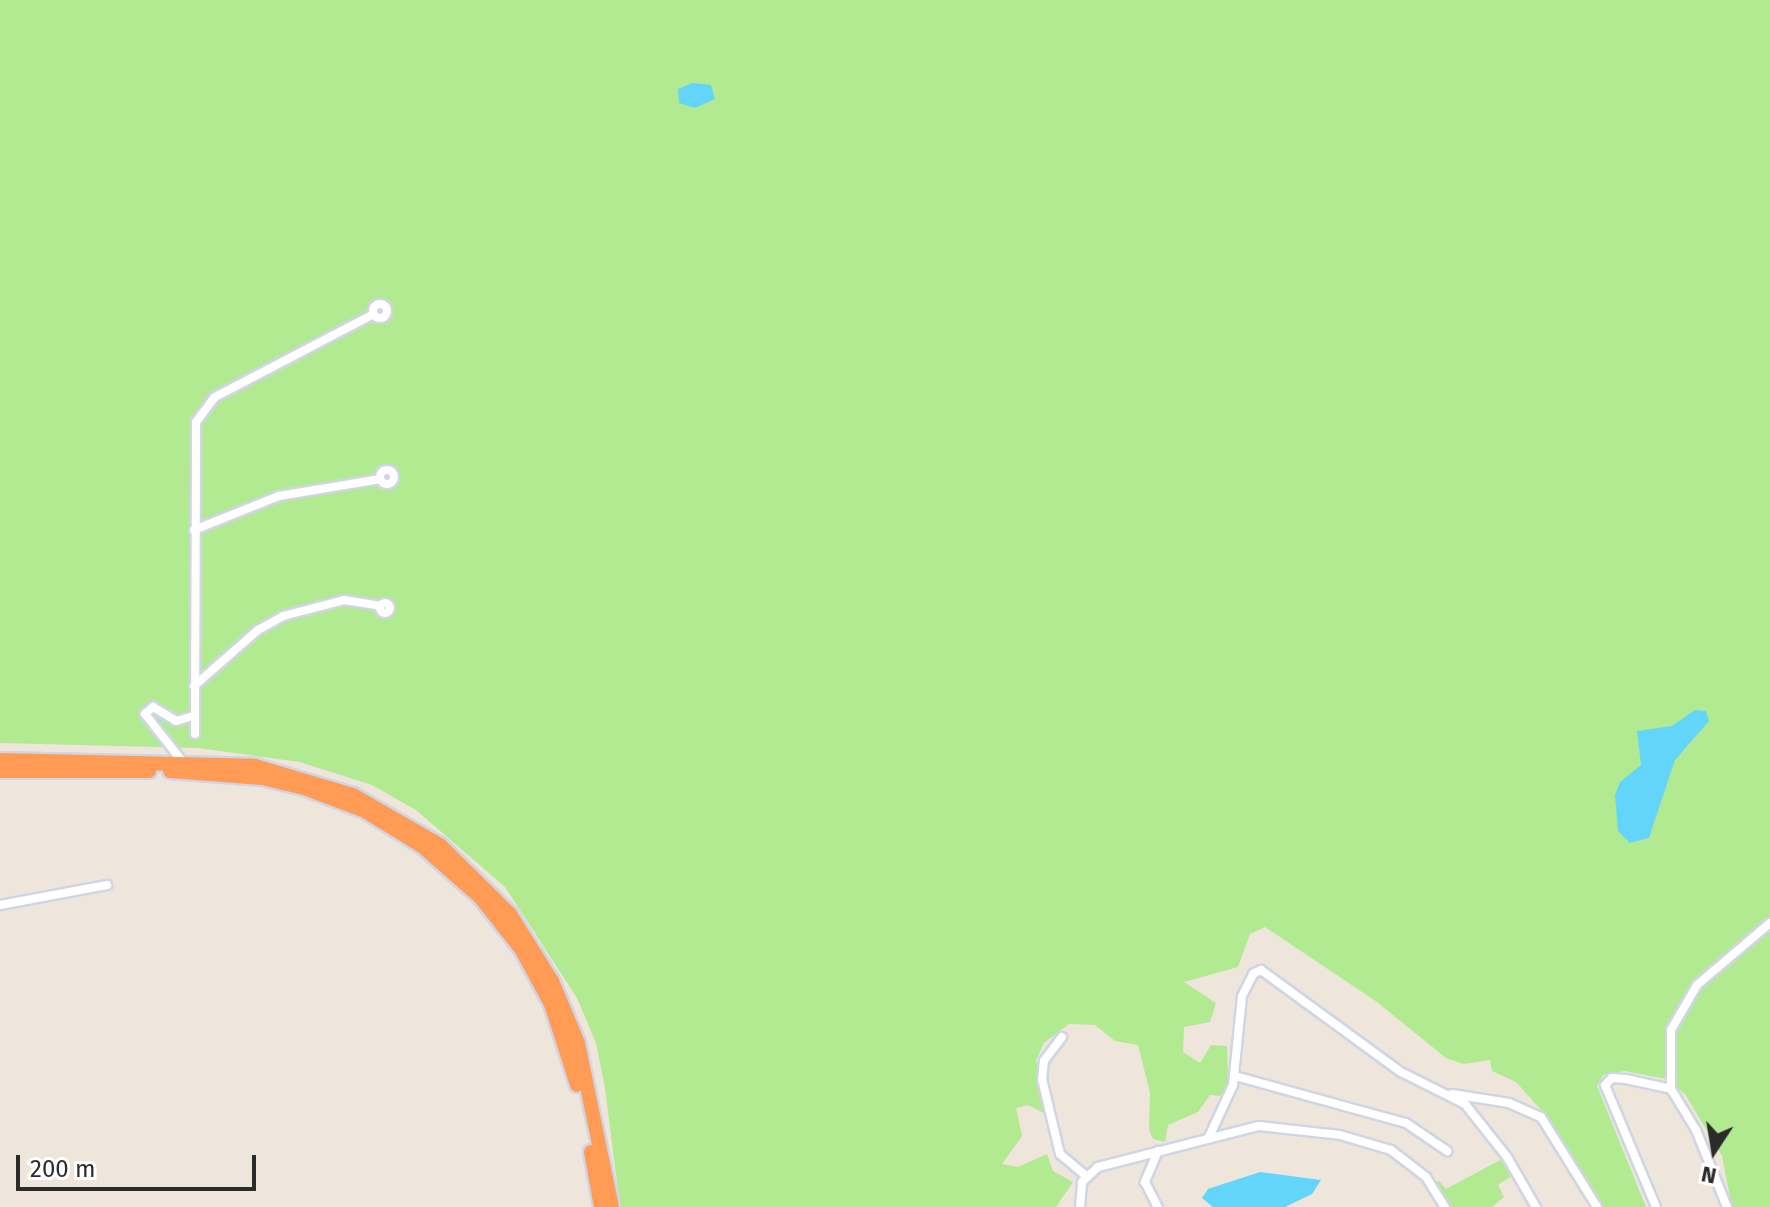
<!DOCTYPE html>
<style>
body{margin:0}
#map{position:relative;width:1770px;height:1207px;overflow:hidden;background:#eee5db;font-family:"Fira Sans",sans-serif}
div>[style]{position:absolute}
.green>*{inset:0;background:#b2ea92}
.water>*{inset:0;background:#64d5fa}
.roads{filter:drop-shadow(2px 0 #d0d5e5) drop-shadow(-2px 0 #d0d5e5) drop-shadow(0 2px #d0d5e5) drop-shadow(0 -2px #d0d5e5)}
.street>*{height:8px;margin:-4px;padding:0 4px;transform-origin:4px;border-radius:4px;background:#fff}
.street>.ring{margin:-4px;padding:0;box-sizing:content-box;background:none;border:8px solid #fff;border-radius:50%}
.highway>*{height:14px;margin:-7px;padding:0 7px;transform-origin:7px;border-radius:7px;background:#ff9b55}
span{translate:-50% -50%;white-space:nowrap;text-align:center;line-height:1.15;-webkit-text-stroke:6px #fff;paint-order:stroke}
.north{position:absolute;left:1674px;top:1111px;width:80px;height:80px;-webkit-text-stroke:6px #fff;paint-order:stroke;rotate:192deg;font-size:22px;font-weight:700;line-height:32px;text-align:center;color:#2b2b2b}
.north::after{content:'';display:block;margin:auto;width:28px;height:36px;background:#2b2b2b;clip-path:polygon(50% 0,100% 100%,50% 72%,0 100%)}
.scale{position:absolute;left:16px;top:1155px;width:240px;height:36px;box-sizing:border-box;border:4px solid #2b2b2b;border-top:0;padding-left:10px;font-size:24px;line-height:28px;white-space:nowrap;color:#2b2b2b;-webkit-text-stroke:6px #fff;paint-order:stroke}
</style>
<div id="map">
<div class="green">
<i style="clip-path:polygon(0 0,1770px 0,1770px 1207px,1732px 1207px,1722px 1156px,1685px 1094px,1666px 1079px,1625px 1071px,1603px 1075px,1597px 1086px,1646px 1207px,1602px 1207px,1549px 1119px,1516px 1082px,1492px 1071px,1490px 1060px,1463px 1064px,1446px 1058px,1377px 1002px,1265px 927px,1250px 934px,1238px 967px,1184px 982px,1216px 1003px,1210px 1022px,1184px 1027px,1183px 1052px,1200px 1063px,1211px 1045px,1227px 1046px,1228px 1080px,1222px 1096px,1210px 1095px,1198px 1112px,1168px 1125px,1165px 1142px,1153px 1139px,1149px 1130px,1150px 1093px,1138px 1045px,1115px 1041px,1095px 1025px,1069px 1024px,1044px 1043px,1036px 1060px,1048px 1115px,1028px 1105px,1016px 1108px,1022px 1136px,1002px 1164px,1018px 1167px,1047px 1154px,1053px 1171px,1073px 1182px,1056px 1207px,620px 1207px,605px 1088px,596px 1043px,577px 998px,505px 887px,416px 810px,372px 785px,300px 762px,198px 748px,0 743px)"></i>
<i style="clip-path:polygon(1502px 1159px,1513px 1175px,1498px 1185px,1504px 1197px,1492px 1207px,1449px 1207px,1434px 1184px,1439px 1181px,1446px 1189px)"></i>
</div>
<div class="water">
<i style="clip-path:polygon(692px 83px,711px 85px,715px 99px,695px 108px,679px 103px,678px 89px)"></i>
<i style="clip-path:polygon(1695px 710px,1706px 711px,1709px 721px,1675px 760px,1649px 838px,1630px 843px,1618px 831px,1615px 795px,1620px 782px,1641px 765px,1637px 731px,1672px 726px)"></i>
<i style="clip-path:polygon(1260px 1172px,1321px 1180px,1312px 1194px,1285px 1207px,1213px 1207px,1202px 1198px,1208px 1189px)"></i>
</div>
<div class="roads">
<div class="street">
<i class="ring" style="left:373px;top:304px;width:6px;height:6px"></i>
<i class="ring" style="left:380px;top:470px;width:6px;height:6px"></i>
<i style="left:194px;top:530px;width:92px;rotate:-21.8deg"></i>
<i style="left:279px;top:496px;width:103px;rotate:-9.5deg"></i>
<i class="ring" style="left:380px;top:603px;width:2px;height:2px"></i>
<i style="left:194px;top:686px;width:85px;rotate:-41.2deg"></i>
<i style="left:258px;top:630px;width:29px;rotate:-29deg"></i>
<i style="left:283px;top:616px;width:63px;rotate:-14.7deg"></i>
<i style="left:344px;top:600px;width:36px;rotate:9deg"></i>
<i style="left:195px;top:734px;width:312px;rotate:-89.8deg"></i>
<i style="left:196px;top:422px;width:31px;rotate:-53deg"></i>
<i style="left:215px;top:397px;width:179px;rotate:-27.6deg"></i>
<i style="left:182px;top:761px;width:60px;rotate:-128.2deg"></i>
<i style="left:145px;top:714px;width:11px;rotate:-41deg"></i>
<i style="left:153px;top:707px;width:27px;rotate:31deg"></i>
<i style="left:176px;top:721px;width:19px;rotate:-16deg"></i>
<i style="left:0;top:905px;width:109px;rotate:-10.6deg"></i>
<i style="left:1062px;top:1037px;width:30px;rotate:127deg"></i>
<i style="left:1044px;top:1061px;width:18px;rotate:96deg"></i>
<i style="left:1042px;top:1079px;width:77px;rotate:76.5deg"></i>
<i style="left:1060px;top:1154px;width:33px;rotate:40deg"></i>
<i style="left:1235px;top:1076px;width:177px;rotate:15.4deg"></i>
<i style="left:1406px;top:1123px;width:50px;rotate:34.3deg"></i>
<i style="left:1452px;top:1094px;width:58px;rotate:9deg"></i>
<i style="left:1509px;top:1103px;width:35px;rotate:24deg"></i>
<i style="left:1541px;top:1117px;width:106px;rotate:58.1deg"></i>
<i style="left:1209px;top:1137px;width:57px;rotate:-65.2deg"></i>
<i style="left:1233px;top:1085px;width:89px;rotate:-84.2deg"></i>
<i style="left:1242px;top:996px;width:25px;rotate:-63deg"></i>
<i style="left:1253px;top:974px;width:9px;rotate:-27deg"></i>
<i style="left:1261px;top:970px;width:173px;rotate:36.1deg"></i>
<i style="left:1401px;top:1072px;width:72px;rotate:26.6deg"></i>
<i style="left:1465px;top:1104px;width:68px;rotate:51.6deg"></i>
<i style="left:1507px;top:1157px;width:58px;rotate:59.9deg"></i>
<i style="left:1158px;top:1151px;width:34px;rotate:113deg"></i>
<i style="left:1145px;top:1182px;width:28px;rotate:63deg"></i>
<i style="left:1080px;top:1207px;width:25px;rotate:-85deg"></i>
<i style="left:1082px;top:1182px;width:22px;rotate:-43deg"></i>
<i style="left:1098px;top:1167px;width:166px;rotate:-14.3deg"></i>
<i style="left:1259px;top:1126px;width:81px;rotate:6.3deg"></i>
<i style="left:1340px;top:1135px;width:53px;rotate:16.4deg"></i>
<i style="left:1391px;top:1150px;width:44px;rotate:37.6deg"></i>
<i style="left:1426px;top:1177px;width:36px;rotate:58deg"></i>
<i style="left:1656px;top:1207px;width:132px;rotate:-112.7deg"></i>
<i style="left:1605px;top:1085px;width:10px;rotate:-45deg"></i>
<i style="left:1612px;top:1078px;width:14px;rotate:4deg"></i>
<i style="left:1626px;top:1079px;width:46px;rotate:12.5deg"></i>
<i style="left:1727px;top:1207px;width:83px;rotate:-111.9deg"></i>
<i style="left:1696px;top:1130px;width:48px;rotate:-121.4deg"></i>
<i style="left:1671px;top:1089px;width:59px;rotate:-90deg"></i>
<i style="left:1671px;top:1030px;width:52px;rotate:-60deg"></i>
<i style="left:1697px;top:985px;width:96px;rotate:-40.3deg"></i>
</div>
<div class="highway">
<i style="left:0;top:760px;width:255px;rotate:1.3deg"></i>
<i style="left:255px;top:766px;width:102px;rotate:16.5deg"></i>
<i style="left:353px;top:795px;width:100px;rotate:29.9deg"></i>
<i style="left:440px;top:845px;width:98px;rotate:44.6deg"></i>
<i style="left:510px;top:914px;width:79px;rotate:57.9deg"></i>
<i style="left:552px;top:981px;width:67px;rotate:67.2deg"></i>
<i style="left:578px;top:1043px;width:167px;rotate:78.3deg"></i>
<i style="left:0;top:771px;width:149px"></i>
<i style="left:170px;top:771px;width:92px;rotate:4.4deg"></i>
<i style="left:262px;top:778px;width:43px;rotate:13.4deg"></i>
<i style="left:304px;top:788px;width:65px;rotate:20.7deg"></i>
<i style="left:365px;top:811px;width:68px;rotate:31.8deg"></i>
<i style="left:423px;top:847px;width:76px;rotate:41.3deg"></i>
<i style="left:480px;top:897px;width:66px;rotate:51.7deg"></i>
<i style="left:521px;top:949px;width:63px;rotate:61.4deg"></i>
<i style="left:551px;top:1004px;width:85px;rotate:72.2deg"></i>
<i style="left:591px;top:1152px;width:56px;rotate:79.7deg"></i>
</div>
</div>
<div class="north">N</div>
<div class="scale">200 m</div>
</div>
